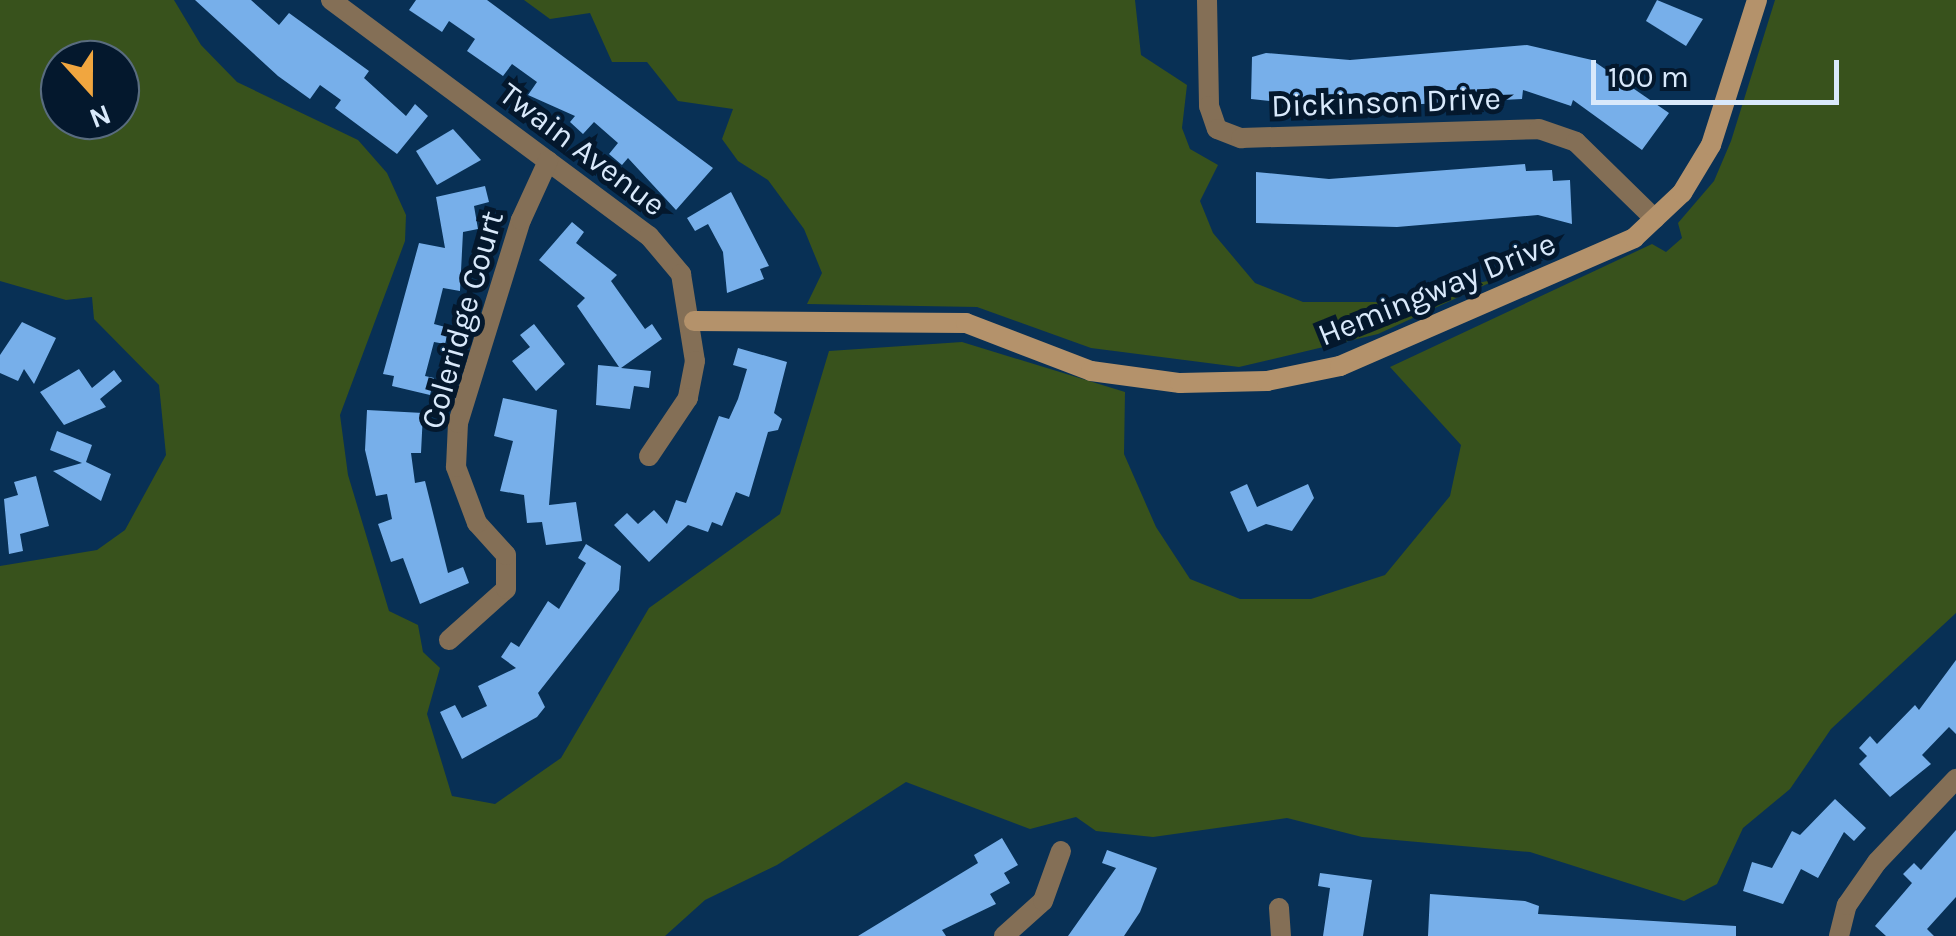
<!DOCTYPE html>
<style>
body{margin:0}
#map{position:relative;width:1956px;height:936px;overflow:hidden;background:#083055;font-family:Karla,sans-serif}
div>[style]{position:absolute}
.green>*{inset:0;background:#38521c}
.building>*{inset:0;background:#77afea}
.street>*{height:20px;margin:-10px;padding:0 10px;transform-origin:10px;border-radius:10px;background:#846f56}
.secondary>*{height:20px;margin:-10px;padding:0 10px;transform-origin:10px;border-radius:10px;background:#b4926b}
span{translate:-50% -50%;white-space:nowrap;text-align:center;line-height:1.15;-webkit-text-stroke:10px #04182d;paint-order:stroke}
.street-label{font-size:32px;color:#d9e9fb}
.north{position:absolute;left:40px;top:40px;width:100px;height:100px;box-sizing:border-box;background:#04182d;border:2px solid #596c7f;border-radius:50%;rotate:159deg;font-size:28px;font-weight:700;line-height:40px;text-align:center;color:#d9e9fb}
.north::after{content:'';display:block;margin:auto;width:35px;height:45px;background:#f1a63f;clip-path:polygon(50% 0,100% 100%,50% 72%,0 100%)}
.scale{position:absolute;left:1591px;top:60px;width:248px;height:45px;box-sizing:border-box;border:5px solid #d9e9fb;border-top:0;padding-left:12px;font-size:30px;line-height:35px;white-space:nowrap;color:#d9e9fb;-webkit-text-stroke:8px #04182d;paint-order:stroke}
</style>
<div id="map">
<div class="green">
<i style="clip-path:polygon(evenodd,0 0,174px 0,201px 45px,237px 82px,358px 140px,387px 173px,406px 215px,405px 241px,340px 415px,348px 475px,389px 611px,418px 625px,423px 652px,440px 668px,427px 714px,452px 796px,495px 804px,561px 758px,649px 608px,780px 514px,829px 351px,962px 342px,1125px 392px,1124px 454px,1156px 527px,1190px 579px,1240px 599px,1311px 599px,1385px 575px,1450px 496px,1461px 445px,1390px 367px,1652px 244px,1666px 252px,1682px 238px,1678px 223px,1714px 181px,1731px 141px,1775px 0,1956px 0,1956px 613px,1831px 729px,1790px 789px,1743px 828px,1717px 884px,1684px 901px,1530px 852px,1362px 837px,1287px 818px,1153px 837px,1096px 831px,1076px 817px,1030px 829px,906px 782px,777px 865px,705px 900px,665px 936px,0 936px,0 566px,97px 550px,125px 530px,166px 455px,159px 385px,94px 319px,92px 297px,66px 300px,0 281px,0 0,120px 60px,120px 120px,60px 120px,60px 60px,120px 60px)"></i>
<i style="clip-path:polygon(524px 0,1135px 0,1141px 55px,1187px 85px,1182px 128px,1190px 149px,1218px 165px,1200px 201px,1213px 233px,1255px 283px,1303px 302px,1380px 302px,1498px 279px,1378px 334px,1239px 367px,1091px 348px,977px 307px,807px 304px,822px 273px,804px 229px,768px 180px,738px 161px,722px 139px,733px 109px,678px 101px,647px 62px,612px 62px,590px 13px,550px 19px)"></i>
</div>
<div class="building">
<i style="clip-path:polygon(195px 0,251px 0,279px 25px,289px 13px,369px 71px,364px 78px,406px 116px,415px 104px,428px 116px,397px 154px,335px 108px,341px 100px,320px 85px,310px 99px,278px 76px)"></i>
<i style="clip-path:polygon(416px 0,487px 0,713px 168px,676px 210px,628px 158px,622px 165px,609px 154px,618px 143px,594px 122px,583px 134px,570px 122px,575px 116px,528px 95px,537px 82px,512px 64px,503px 76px,467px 51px,475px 39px,449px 21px,442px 32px,409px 10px)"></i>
<i style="clip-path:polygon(1657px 0,1703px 19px,1686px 46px,1646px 21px)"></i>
<i style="clip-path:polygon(1527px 45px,1592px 60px,1669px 113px,1642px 150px,1573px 100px,1571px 106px,1523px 90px,1522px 99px,1382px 106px,1381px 99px,1353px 99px,1353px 107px,1338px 108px,1251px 99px,1252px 57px,1266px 53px,1350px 60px)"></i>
<i style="clip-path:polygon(453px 129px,481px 160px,437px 185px,416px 151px)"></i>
<i style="clip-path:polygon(1525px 164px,1526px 171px,1552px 170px,1553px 181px,1570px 180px,1572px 224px,1538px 215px,1397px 227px,1256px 223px,1256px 172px,1329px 179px)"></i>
<i style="clip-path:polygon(485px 186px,489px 202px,474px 206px,478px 229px,463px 232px,460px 291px,443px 288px,434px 324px,449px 328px,445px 344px,434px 342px,425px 376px,434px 378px,430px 395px,392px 386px,394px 376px,383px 374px,419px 243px,445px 248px,436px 197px)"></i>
<i style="clip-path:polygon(731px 192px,769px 266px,760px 269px,764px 279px,727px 293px,723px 252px,708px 224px,695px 231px,687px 218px)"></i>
<i style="clip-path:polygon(572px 222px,584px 232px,576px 243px,617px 275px,611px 281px,645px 329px,652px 324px,662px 339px,621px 368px,651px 371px,649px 388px,634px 386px,630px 409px,596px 405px,598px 365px,619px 367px,577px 306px,585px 298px,539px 260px)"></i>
<i style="clip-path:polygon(22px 322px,56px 338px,34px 384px,24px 369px,18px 381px,0 373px,0 355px)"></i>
<i style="clip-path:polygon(534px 324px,565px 364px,536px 391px,512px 361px,530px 347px,520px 335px)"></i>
<i style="clip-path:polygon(738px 348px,787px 362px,774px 413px,782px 419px,778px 430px,768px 432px,749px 497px,736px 492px,722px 526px,712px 522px,708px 532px,688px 525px,649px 562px,614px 525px,627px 513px,638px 524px,654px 510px,667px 524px,676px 500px,686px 503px,719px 416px,729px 419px,738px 399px,747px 369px,733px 365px)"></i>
<i style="clip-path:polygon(79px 369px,92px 388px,114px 370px,122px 381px,100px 399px,106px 407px,64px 425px,40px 392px)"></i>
<i style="clip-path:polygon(503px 398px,557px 410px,549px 505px,576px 502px,582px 541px,546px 545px,542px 522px,527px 523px,524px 495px,500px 491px,513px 441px,494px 436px)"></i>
<i style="clip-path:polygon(367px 410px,423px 413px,421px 453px,411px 453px,415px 483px,425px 481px,448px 573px,463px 567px,469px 583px,420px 604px,403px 558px,391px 562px,378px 524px,392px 519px,387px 494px,376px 496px,365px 450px)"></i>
<i style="clip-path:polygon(57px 431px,92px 445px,86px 462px,111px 474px,101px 501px,53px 471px,82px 463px,50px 450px)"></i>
<i style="clip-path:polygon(36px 476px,49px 526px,20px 534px,23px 551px,9px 554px,4px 499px,18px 495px,14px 482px)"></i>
<i style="clip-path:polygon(1247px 484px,1257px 507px,1308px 484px,1314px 498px,1292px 531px,1266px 524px,1248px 532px,1230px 492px)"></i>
<i style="clip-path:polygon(586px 544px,621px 566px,619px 590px,538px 693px,545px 707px,537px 717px,462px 759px,440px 712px,455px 705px,462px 718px,487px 706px,478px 686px,516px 668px,501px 657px,511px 642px,519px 647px,548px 601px,559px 609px,586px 563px,578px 558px)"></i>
<i style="clip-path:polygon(1956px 660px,1956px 734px,1949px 727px,1922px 755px,1931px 764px,1890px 797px,1859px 764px,1867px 756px,1859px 748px,1870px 736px,1877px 744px,1915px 705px,1919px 710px)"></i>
<i style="clip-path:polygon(1835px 799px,1866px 828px,1854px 841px,1844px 832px,1818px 878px,1801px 869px,1783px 904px,1743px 891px,1752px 862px,1772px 868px,1792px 831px,1800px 835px)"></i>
<i style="clip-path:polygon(1956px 830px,1956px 897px,1927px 929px,1934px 936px,1886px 936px,1875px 926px,1912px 883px,1903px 874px,1914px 863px,1921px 870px)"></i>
<i style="clip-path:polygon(1002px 838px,1018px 865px,1004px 873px,1010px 883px,990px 894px,996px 904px,942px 930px,946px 936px,858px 936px,978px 863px,974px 855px)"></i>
<i style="clip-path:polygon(1107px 850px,1157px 868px,1140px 912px,1124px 936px,1068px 936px,1116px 868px,1102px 863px)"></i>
<i style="clip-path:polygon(1320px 873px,1372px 880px,1363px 936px,1323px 936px,1330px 888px,1318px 886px)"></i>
<i style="clip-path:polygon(1430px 894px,1525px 901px,1539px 906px,1538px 914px,1736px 926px,1736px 936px,1428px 936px)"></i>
</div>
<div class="street">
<i style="left:331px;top:0;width:396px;rotate:36.6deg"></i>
<i style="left:649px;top:236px;width:50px;rotate:49.9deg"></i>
<i style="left:681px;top:274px;width:88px;rotate:80.9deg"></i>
<i style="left:695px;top:361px;width:38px;rotate:101deg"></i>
<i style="left:688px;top:398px;width:70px;rotate:123.9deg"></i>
<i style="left:1207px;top:0;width:106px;rotate:88.9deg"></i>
<i style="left:1209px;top:106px;width:24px;rotate:71deg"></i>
<i style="left:1217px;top:129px;width:26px;rotate:21deg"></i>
<i style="left:1241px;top:138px;width:298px;rotate:-1.7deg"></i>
<i style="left:1539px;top:129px;width:39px;rotate:19deg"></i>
<i style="left:1576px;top:142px;width:110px;rotate:44.3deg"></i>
<i style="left:449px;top:640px;width:76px;rotate:-41.8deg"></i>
<i style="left:506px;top:589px;width:34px;rotate:-90deg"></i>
<i style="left:506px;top:555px;width:43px;rotate:-132.2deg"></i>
<i style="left:477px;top:523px;width:60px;rotate:-110.6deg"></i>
<i style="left:456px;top:467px;width:44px;rotate:-87.4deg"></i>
<i style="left:458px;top:423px;width:213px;rotate:-72.8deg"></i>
<i style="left:521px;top:220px;width:65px;rotate:-65.4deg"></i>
<i style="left:1279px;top:908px;width:28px;rotate:86deg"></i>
<i style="left:1004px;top:936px;width:52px;rotate:-41.9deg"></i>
<i style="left:1043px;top:901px;width:53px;rotate:-70.2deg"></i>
<i style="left:1839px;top:936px;width:32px;rotate:-76deg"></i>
<i style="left:1847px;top:905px;width:52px;rotate:-55.1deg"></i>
<i style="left:1877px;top:862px;width:115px;rotate:-46.4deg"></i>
</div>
<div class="secondary">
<i style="left:694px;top:321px;width:272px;rotate:0.4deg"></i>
<i style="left:966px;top:323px;width:134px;rotate:21deg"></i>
<i style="left:1091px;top:371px;width:90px;rotate:7.7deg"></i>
<i style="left:1180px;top:383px;width:87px;rotate:-1.3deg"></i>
<i style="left:1267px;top:381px;width:75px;rotate:-11.6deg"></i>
<i style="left:1340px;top:366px;width:321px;rotate:-23.5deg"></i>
<i style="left:1634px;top:238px;width:66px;rotate:-43.2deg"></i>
<i style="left:1682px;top:193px;width:56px;rotate:-58.9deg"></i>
<i style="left:1711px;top:145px;width:152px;rotate:-72.4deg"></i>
</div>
<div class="street-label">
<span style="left:1386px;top:103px;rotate:-2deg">Dickinson Drive</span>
<span style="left:582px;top:150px;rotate:37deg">Twain Avenue</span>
<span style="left:1437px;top:290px;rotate:-22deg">Hemingway Drive</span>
<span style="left:463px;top:320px;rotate:-74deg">Coleridge Court</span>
</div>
<div class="north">N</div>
<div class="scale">100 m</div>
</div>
